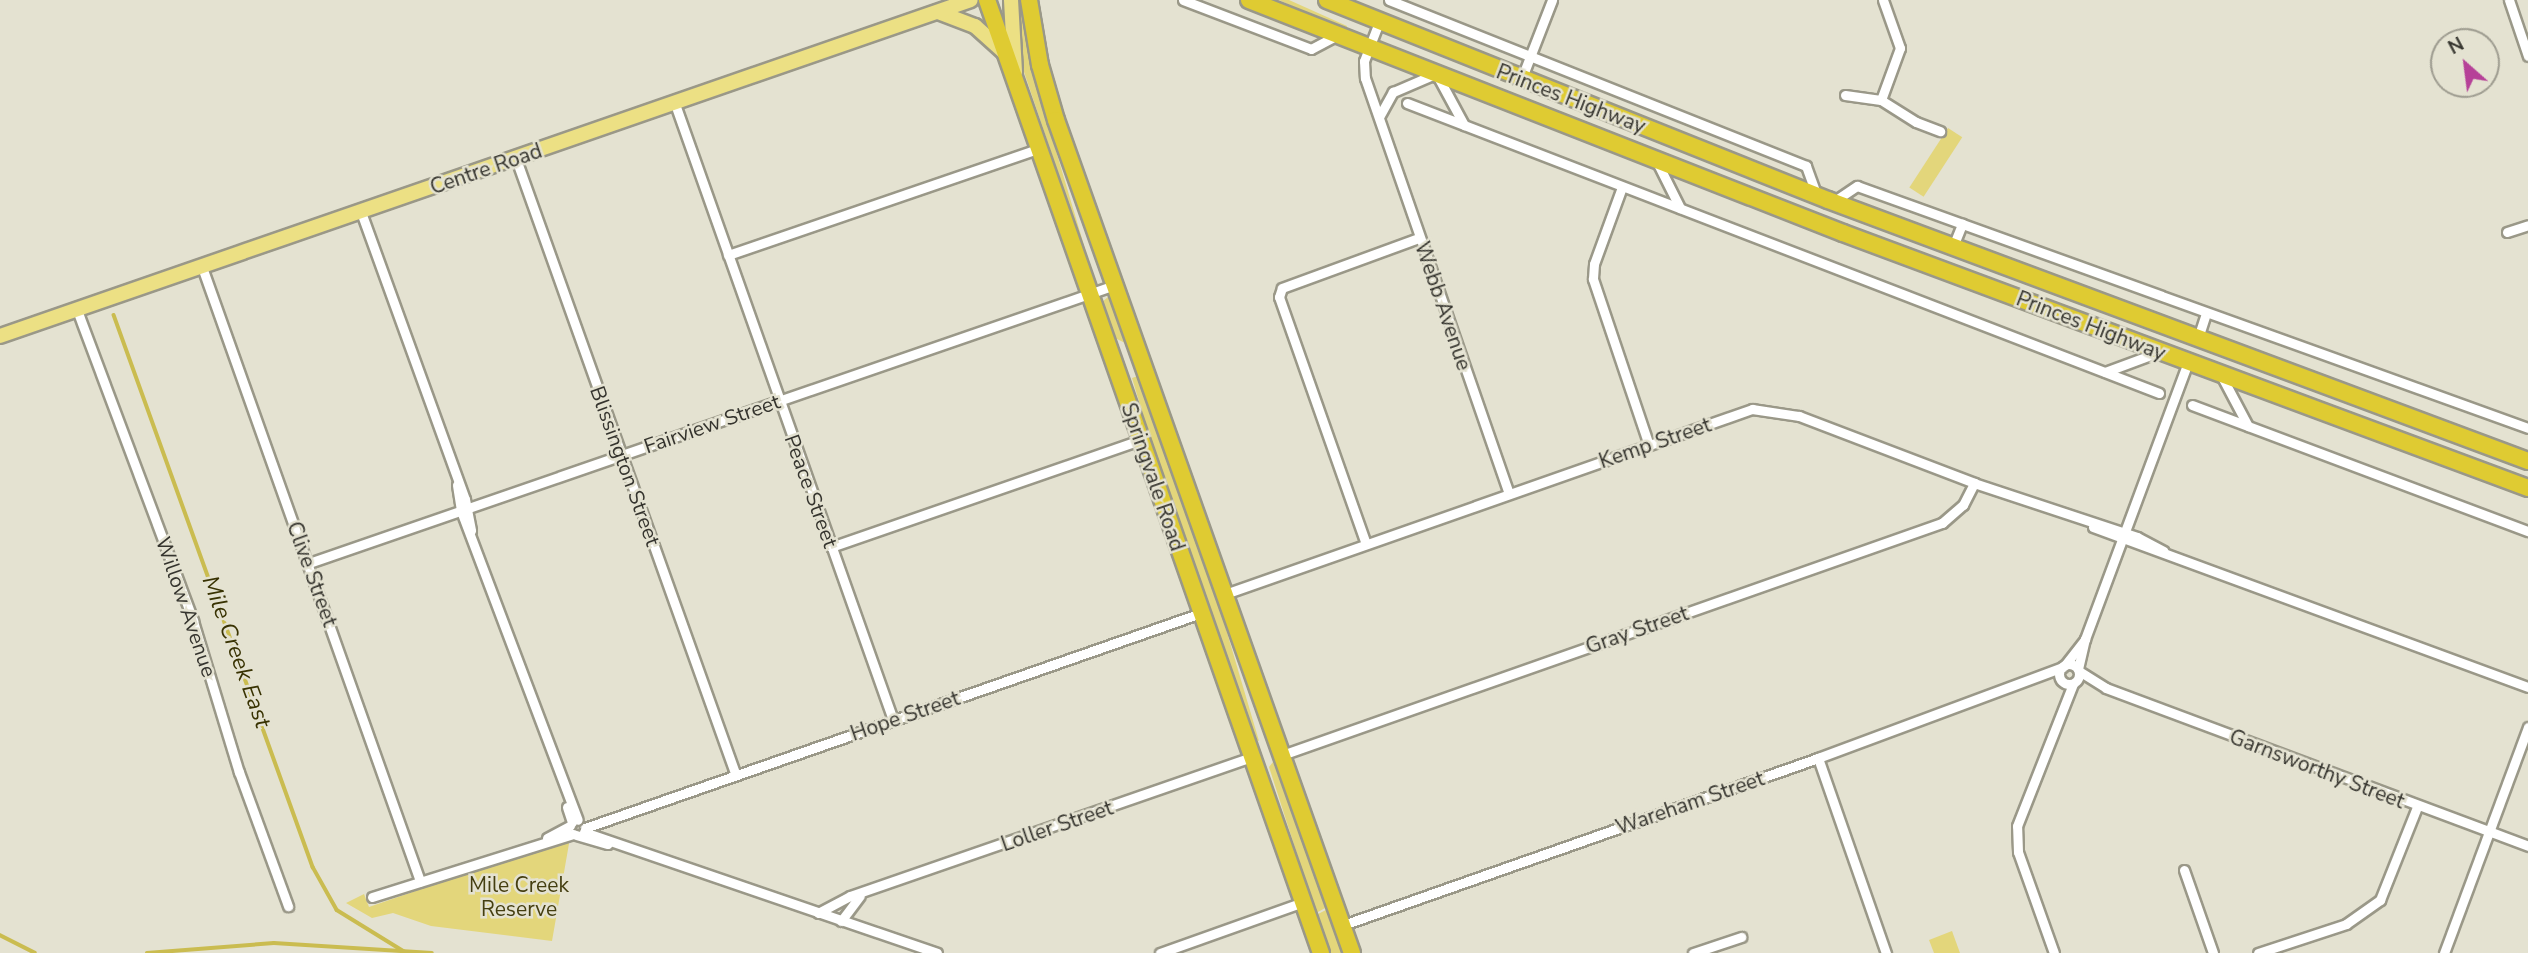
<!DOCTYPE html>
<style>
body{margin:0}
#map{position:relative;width:2528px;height:953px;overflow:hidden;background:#e4e2d1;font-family:"Nunito Sans",sans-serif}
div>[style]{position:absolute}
.green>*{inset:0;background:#e3d67b;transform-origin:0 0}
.stream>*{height:3.5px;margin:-1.75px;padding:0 1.75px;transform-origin:1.75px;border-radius:1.75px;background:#cabc50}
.roads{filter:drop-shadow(2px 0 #9a9888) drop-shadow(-2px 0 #9a9888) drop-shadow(0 2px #9a9888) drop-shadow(0 -2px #9a9888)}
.street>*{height:9px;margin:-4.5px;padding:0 4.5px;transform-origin:4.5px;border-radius:4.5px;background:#fff}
.street>.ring{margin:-4.5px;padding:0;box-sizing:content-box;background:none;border:9px solid #fff;border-radius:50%}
.primary>*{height:14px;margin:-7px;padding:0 7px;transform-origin:7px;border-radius:7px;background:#ece084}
.highway>*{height:16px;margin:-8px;padding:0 8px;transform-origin:8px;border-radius:8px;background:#dfcb32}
span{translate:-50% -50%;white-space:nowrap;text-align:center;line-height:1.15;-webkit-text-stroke:5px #e4e2d1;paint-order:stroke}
.street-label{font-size:21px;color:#35342e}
.park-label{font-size:21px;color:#443e10}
.water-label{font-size:23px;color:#383202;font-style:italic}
.north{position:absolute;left:2430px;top:28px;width:70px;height:70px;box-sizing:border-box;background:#e4e2d1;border:2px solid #9e9c90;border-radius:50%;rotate:332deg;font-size:19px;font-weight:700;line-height:28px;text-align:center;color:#35342e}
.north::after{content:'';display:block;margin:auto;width:24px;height:32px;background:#b64198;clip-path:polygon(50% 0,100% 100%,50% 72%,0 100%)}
</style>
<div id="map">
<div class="green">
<i style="clip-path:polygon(1279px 0,1289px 0,1347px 26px,1346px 31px)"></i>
<i style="clip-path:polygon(1020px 6px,1037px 87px,1094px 279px,1023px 69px,1016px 7px)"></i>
<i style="left:1948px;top:128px;width:17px;height:71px;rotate:33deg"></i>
<i style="clip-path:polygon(1108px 297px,1111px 300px,1127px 344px,1113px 337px,1101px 303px)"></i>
<i style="clip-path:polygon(1138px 376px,1213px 585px,1259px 741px,1254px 739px,1167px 495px,1132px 378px)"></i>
<i style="clip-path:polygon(1273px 762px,1327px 907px,1316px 913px,1269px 767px)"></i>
<i style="clip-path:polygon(570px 838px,552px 941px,431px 926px,393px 913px,372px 918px,346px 903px,364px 894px,369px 907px)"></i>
<i style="clip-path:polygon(1328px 909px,1344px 953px,1329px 953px,1316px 915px)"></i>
<i style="clip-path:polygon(1952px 931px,1960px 953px,1934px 953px,1929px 940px)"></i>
</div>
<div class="stream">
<i style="left:114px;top:315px;width:587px;rotate:70.18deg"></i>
<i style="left:313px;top:867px;width:49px;rotate:60.8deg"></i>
<i style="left:337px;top:910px;width:80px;rotate:31.7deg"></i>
<i style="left:0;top:935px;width:39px;rotate:27deg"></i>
<i style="left:147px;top:953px;width:127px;rotate:-4.5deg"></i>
<i style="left:274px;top:943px;width:158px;rotate:3.6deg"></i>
</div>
<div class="roads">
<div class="street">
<i style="left:1183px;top:0;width:137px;rotate:20.9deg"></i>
<i style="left:1311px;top:49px;width:30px;rotate:-28deg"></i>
<i style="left:1389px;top:0;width:449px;rotate:21.7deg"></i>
<i style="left:1806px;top:166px;width:30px;rotate:70deg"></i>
<i style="left:1883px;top:0;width:51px;rotate:70.5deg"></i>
<i style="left:1900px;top:48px;width:55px;rotate:110.1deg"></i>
<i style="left:1881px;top:100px;width:41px;rotate:32.2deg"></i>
<i style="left:1916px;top:122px;width:26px;rotate:21deg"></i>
<i style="left:2509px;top:0;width:59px;rotate:71.3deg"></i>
<i style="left:1379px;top:22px;width:42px;rotate:111deg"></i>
<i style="left:1364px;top:61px;width:17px;rotate:87deg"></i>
<i style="left:1365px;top:78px;width:440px;rotate:70.9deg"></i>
<i style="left:1437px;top:75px;width:57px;rotate:61.6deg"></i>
<i style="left:1521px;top:80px;width:86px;rotate:-68.8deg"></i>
<i style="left:1845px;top:95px;width:36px;rotate:8deg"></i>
<i style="left:1407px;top:103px;width:806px;rotate:21.09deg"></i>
<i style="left:675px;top:104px;width:653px;rotate:70.51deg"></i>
<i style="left:1379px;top:117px;width:29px;rotate:-61deg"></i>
<i style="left:1393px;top:92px;width:46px;rotate:-23.2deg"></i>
<i style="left:516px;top:159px;width:652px;rotate:70.37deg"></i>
<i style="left:1656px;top:160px;width:54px;rotate:63.4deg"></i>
<i style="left:1622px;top:187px;width:82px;rotate:110deg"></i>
<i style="left:1594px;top:264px;width:15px;rotate:94deg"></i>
<i style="left:1593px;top:279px;width:175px;rotate:71.4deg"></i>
<i style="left:1833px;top:202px;width:29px;rotate:-34deg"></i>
<i style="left:1857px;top:186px;width:713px;rotate:19.83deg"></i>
<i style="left:361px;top:212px;width:305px;rotate:70.1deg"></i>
<i style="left:465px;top:499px;width:32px;rotate:79deg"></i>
<i style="left:2507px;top:232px;width:22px;rotate:-18deg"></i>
<i style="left:1954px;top:244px;width:22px;rotate:-68deg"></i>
<i style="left:728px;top:255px;width:328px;rotate:-18.9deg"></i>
<i style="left:202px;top:267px;width:652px;rotate:70.45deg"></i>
<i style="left:77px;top:310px;width:332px;rotate:69.5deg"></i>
<i style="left:193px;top:621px;width:158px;rotate:73.1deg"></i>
<i style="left:239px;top:772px;width:143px;rotate:69.9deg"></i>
<i style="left:2198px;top:338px;width:25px;rotate:-72deg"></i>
<i style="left:2105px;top:372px;width:58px;rotate:-20.3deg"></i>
<i style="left:2221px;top:375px;width:58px;rotate:62.1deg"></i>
<i style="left:2192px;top:405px;width:359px;rotate:20.6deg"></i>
<i style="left:457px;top:485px;width:26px;rotate:81deg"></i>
<i style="left:461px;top:511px;width:330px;rotate:69.3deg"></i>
<i style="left:2093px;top:527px;width:463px;rotate:20.2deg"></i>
<i style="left:1366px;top:544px;width:262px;rotate:-109.4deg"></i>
<i style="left:1279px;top:297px;width:9px;rotate:-72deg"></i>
<i style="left:1282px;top:288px;width:146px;rotate:-20.1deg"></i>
<i style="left:831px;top:547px;width:327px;rotate:-19.1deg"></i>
<i style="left:309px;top:563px;width:853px;rotate:-19.03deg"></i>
<i style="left:1225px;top:594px;width:559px;rotate:-19.34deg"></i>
<i style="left:1752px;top:409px;width:48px;rotate:8.5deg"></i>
<i style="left:1799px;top:416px;width:187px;rotate:20.9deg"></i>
<i style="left:1974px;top:483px;width:172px;rotate:18.3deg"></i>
<i style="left:2137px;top:537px;width:30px;rotate:28deg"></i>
<i class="ring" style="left:2059px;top:664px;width:11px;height:11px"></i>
<i style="left:2065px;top:665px;width:33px;rotate:-52deg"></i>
<i style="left:2085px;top:639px;width:296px;rotate:-69.6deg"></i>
<i style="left:2078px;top:669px;width:31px;rotate:-77deg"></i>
<i style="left:2079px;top:671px;width:32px;rotate:32deg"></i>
<i style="left:2106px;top:688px;width:451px;rotate:20.5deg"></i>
<i style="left:1282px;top:755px;width:700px;rotate:-19.37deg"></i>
<i style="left:1942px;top:523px;width:28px;rotate:-41deg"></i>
<i style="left:1963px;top:505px;width:25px;rotate:-63deg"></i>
<i style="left:1818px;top:758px;width:207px;rotate:70.8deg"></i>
<i style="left:567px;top:807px;width:16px;rotate:72deg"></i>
<i style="left:585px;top:828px;width:652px;rotate:-19.24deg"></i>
<i style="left:584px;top:832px;width:373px;rotate:18.9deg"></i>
<i style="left:576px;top:835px;width:33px;rotate:16deg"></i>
<i style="left:547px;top:838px;width:26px;rotate:-28deg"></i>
<i style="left:2184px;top:870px;width:88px;rotate:70.7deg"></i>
<i style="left:372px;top:897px;width:211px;rotate:-17.4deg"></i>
<i style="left:818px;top:913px;width:36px;rotate:-28deg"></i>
<i style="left:850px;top:896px;width:425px;rotate:-19.1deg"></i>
<i style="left:841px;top:921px;width:31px;rotate:-53deg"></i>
<i style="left:1343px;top:925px;width:504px;rotate:-19.37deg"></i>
<i style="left:1818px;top:758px;width:261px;rotate:-20.4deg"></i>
<i style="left:1160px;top:953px;width:152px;rotate:-19.6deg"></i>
<i style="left:1693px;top:953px;width:51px;rotate:-18.4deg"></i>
<i style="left:2054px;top:953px;width:107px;rotate:-109.6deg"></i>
<i style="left:2018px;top:852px;width:26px;rotate:-92deg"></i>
<i style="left:2017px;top:826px;width:153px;rotate:-68.5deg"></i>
<i style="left:2258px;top:953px;width:93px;rotate:-18.2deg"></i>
<i style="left:2346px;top:924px;width:42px;rotate:-35.2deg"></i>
<i style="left:2380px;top:900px;width:100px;rotate:-68.3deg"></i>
<i style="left:2444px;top:953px;width:241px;rotate:-69.6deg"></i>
</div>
<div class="primary">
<i style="left:1011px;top:0;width:72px;rotate:86.8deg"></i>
<i style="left:938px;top:12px;width:40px;rotate:21deg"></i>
<i style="left:975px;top:26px;width:40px;rotate:42deg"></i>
<i style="left:0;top:336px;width:1027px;rotate:-19.09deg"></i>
</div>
<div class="highway">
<i style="left:987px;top:0;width:1010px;rotate:70.69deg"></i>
<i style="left:1029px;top:0;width:66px;rotate:80.4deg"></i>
<i style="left:1040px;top:65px;width:57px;rotate:73.8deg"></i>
<i style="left:1056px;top:120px;width:884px;rotate:70.44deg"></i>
<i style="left:1249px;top:0;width:638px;rotate:21.42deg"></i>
<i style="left:1843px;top:233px;width:731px;rotate:20.42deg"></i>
<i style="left:1327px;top:0;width:539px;rotate:21.76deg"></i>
<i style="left:1828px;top:200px;width:747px;rotate:20.45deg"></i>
</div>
</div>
<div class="street-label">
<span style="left:1571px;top:99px;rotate:21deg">Princes Highway</span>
<span style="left:486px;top:169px;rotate:-19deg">Centre Road</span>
<span style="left:1443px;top:306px;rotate:71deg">Webb Avenue</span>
<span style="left:2091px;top:326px;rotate:21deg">Princes Highway</span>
<span style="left:712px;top:424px;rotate:-19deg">Fairview Street</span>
<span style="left:1655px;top:443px;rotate:-19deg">Kemp Street</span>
<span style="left:625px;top:466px;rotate:70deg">Blissington Street</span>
<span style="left:1153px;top:477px;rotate:71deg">Springvale Road</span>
<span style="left:811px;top:491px;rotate:70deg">Peace Street</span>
<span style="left:312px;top:574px;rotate:70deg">Clive Street</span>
<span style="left:186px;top:607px;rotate:71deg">Willow Avenue</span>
<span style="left:1637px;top:630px;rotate:-19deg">Gray Street</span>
<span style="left:905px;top:716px;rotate:-19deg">Hope Street</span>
<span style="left:2317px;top:769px;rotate:21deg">Garnsworthy Street</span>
<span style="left:1690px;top:803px;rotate:-19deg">Wareham Street</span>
<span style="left:1057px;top:826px;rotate:-19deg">Loller Street</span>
</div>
<div class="park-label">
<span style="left:519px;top:897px">Mile Creek<br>Reserve</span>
</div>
<div class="water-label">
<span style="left:236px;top:652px;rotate:70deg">Mile Creek East</span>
</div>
<div class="north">N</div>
</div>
